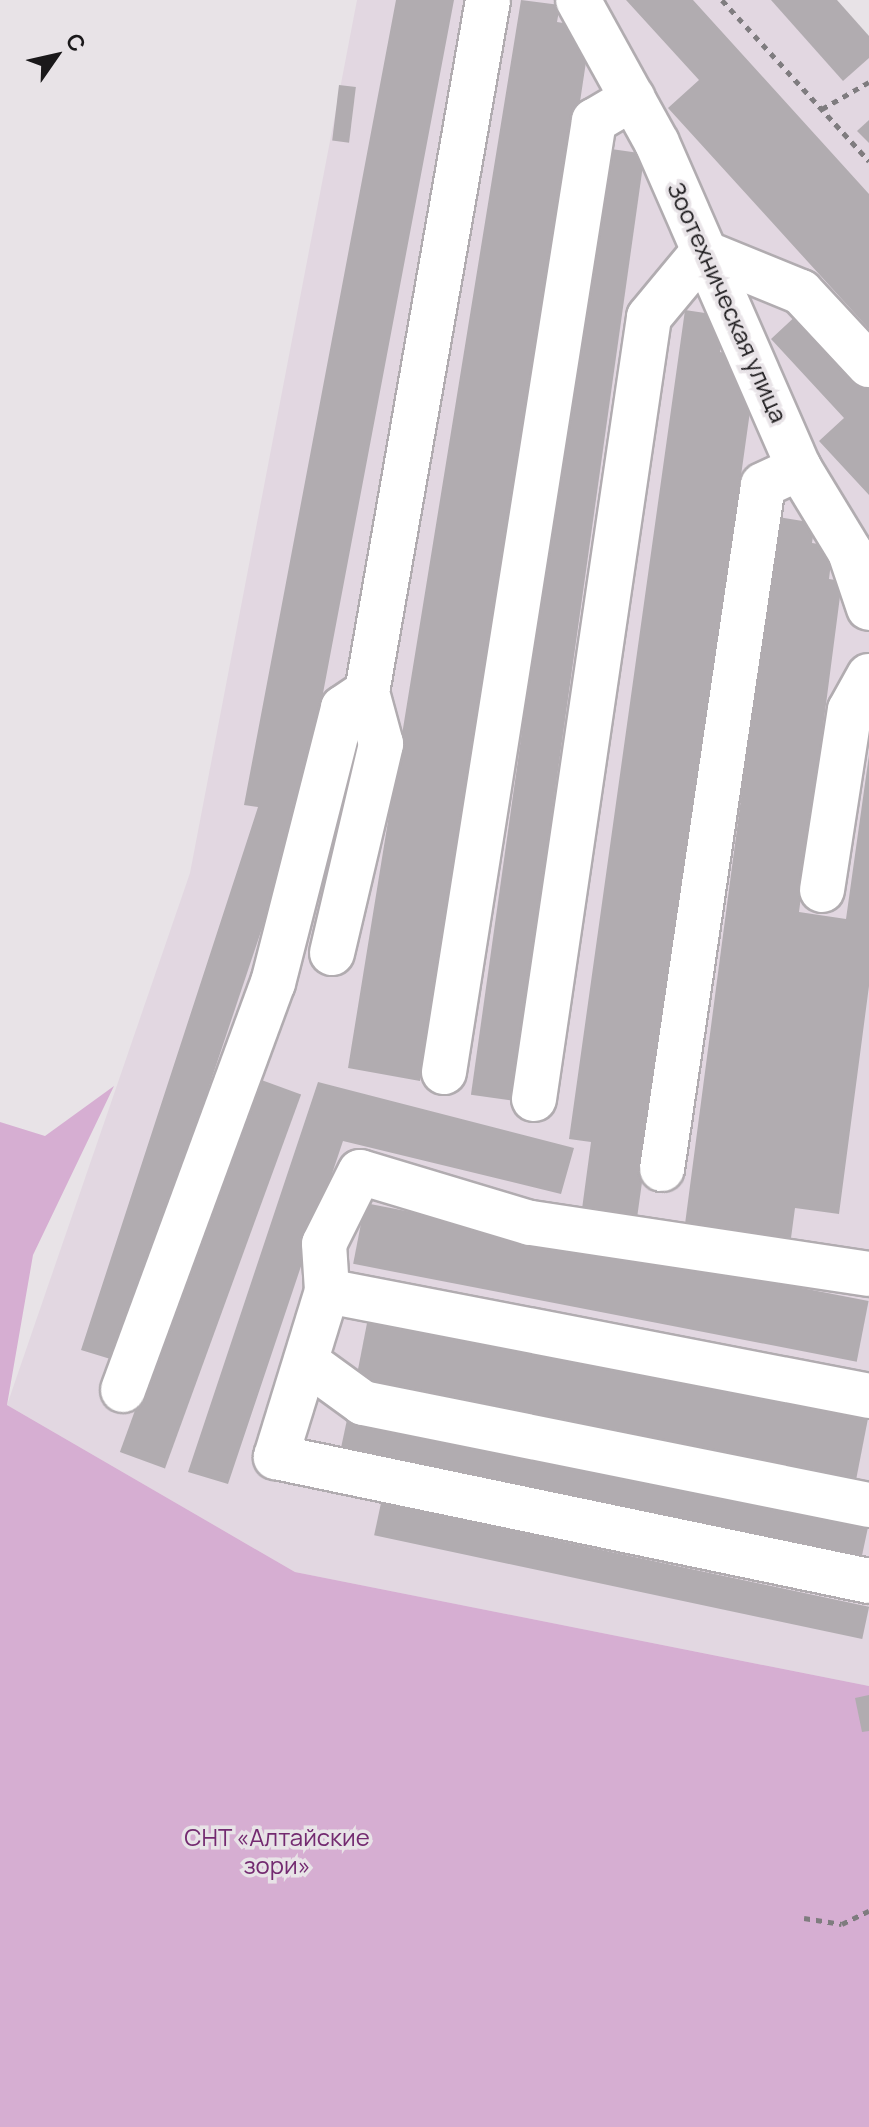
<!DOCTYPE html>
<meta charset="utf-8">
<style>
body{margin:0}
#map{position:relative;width:869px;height:2127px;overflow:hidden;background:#e8e3e7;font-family:Manrope,sans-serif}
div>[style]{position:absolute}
.built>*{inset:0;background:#e2d7e1}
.green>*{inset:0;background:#d6aed2}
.building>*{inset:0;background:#b1acb0;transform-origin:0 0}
.path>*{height:5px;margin-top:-2.5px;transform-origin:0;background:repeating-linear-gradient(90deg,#7f7c7f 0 6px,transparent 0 12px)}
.roads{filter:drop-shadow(2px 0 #b1acb0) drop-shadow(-2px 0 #b1acb0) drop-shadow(0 2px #b1acb0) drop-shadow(0 -2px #b1acb0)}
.minor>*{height:44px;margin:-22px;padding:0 22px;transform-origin:22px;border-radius:22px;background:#fff}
span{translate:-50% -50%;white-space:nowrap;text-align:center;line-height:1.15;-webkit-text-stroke:7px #e8e3e7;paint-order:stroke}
.street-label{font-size:24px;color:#1a181a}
.park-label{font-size:24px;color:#732a70}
.north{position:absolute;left:16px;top:16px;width:80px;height:80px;-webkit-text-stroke:6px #e8e3e7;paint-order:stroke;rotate:56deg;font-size:22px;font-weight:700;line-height:32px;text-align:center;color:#1a181a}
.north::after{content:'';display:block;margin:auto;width:28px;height:36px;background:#1a181a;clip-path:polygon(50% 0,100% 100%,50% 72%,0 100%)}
</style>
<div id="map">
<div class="built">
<i style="clip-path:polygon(357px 0,836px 0,869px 37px,869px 1686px,295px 1572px,7px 1405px,190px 873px)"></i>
</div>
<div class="green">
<i style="clip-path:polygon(114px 1086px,33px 1255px,7px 1405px,295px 1572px,869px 1686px,869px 2127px,0 2127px,0 1122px,45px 1136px)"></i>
</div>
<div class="building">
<i style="clip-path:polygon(396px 0,454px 0,300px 815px,117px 1361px,81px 1350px,258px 807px,244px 805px)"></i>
<i style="clip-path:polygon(521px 0,560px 5px,557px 22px,582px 26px,589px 42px,484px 739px,420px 1081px,348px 1068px)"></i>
<i style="clip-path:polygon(626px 0,693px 0,869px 194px,869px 329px,668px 108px,699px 80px)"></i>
<i style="clip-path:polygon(771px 0,837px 0,869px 36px,869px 58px,843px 81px)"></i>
<i style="left:339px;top:85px;width:17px;height:56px;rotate:7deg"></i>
<i style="clip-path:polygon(869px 120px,869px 143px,857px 131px)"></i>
<i style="left:604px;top:148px;width:41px;height:956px;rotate:8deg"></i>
<i style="clip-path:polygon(685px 310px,725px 316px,720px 352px,742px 356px,737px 387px,753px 390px,637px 1218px,582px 1209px,591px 1142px,569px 1139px)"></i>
<i style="clip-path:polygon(800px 312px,869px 388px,869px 495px,819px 441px,844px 418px,771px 339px)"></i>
<i style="clip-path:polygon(778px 517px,815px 523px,812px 543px,833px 546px,829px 579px,842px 581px,799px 912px,846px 919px,869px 755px,869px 986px,839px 1214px,795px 1208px,791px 1238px,685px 1224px)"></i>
<i style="left:256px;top:1078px;width:48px;height:398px;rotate:20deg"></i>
<i style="clip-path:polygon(318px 1082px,574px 1148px,561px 1194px,343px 1141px,228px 1484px,188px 1472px)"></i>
<i style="left:365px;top:1203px;width:513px;height:62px;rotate:11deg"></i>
<i style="left:368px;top:1318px;width:510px;height:67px;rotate:11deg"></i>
<i style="left:348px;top:1415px;width:532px;height:41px;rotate:12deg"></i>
<i style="left:381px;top:1503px;width:499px;height:33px;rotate:12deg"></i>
<i style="clip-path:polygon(869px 1695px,869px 1731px,862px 1732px,855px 1698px)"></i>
</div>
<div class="path">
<i style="left:722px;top:0;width:218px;rotate:47.6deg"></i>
<i style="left:822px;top:109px;width:54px;rotate:-29.9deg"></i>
<i style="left:804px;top:1918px;width:38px;rotate:9deg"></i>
<i style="left:842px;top:1924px;width:30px;rotate:-26deg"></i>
</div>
<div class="roads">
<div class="minor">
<i style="left:578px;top:0;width:163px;rotate:61.1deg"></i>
<i style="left:657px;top:143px;width:355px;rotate:66.4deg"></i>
<i style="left:799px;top:468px;width:98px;rotate:58.7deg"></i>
<i style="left:850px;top:552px;width:59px;rotate:71.3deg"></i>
<i style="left:822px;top:890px;width:182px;rotate:-81.2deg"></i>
<i style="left:850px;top:710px;width:39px;rotate:-61deg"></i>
<i style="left:332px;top:953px;width:215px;rotate:-76.8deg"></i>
<i style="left:381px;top:744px;width:54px;rotate:-105.1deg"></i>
<i style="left:444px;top:1072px;width:963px;rotate:-81.04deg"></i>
<i style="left:594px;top:121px;width:45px;rotate:-30.5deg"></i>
<i style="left:534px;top:1099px;width:790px;rotate:-81.63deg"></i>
<i style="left:649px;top:317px;width:85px;rotate:-50.3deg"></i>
<i style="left:703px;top:252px;width:106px;rotate:22.2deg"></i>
<i style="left:801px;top:292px;width:100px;rotate:47deg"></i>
<i style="left:662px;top:1169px;width:691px;rotate:-81.6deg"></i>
<i style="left:763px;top:485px;width:40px;rotate:-25deg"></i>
<i style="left:869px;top:1274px;width:343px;rotate:-171.4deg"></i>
<i style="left:530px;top:1223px;width:177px;rotate:-163.3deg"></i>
<i style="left:360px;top:1172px;width:80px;rotate:116.6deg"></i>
<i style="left:324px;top:1244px;width:47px;rotate:86.3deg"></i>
<i style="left:327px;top:1291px;width:174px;rotate:107.1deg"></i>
<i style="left:276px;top:1457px;width:606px;rotate:11.81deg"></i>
<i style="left:327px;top:1291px;width:552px;rotate:10.96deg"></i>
<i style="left:308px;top:1363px;width:68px;rotate:36deg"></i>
<i style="left:363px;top:1403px;width:516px;rotate:11.4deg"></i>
<i style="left:123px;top:1390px;width:434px;rotate:-69.8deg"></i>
<i style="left:273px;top:983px;width:284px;rotate:-75.7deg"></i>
<i style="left:343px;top:708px;width:29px;rotate:-34deg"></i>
<i style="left:367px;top:692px;width:702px;rotate:-80.08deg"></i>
</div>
</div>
<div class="street-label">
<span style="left:728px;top:302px;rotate:66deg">Зоотехническая улица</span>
</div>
<div class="park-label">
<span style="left:277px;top:1851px">СНТ «Алтайские<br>зори»</span>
</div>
<div class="north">С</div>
</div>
